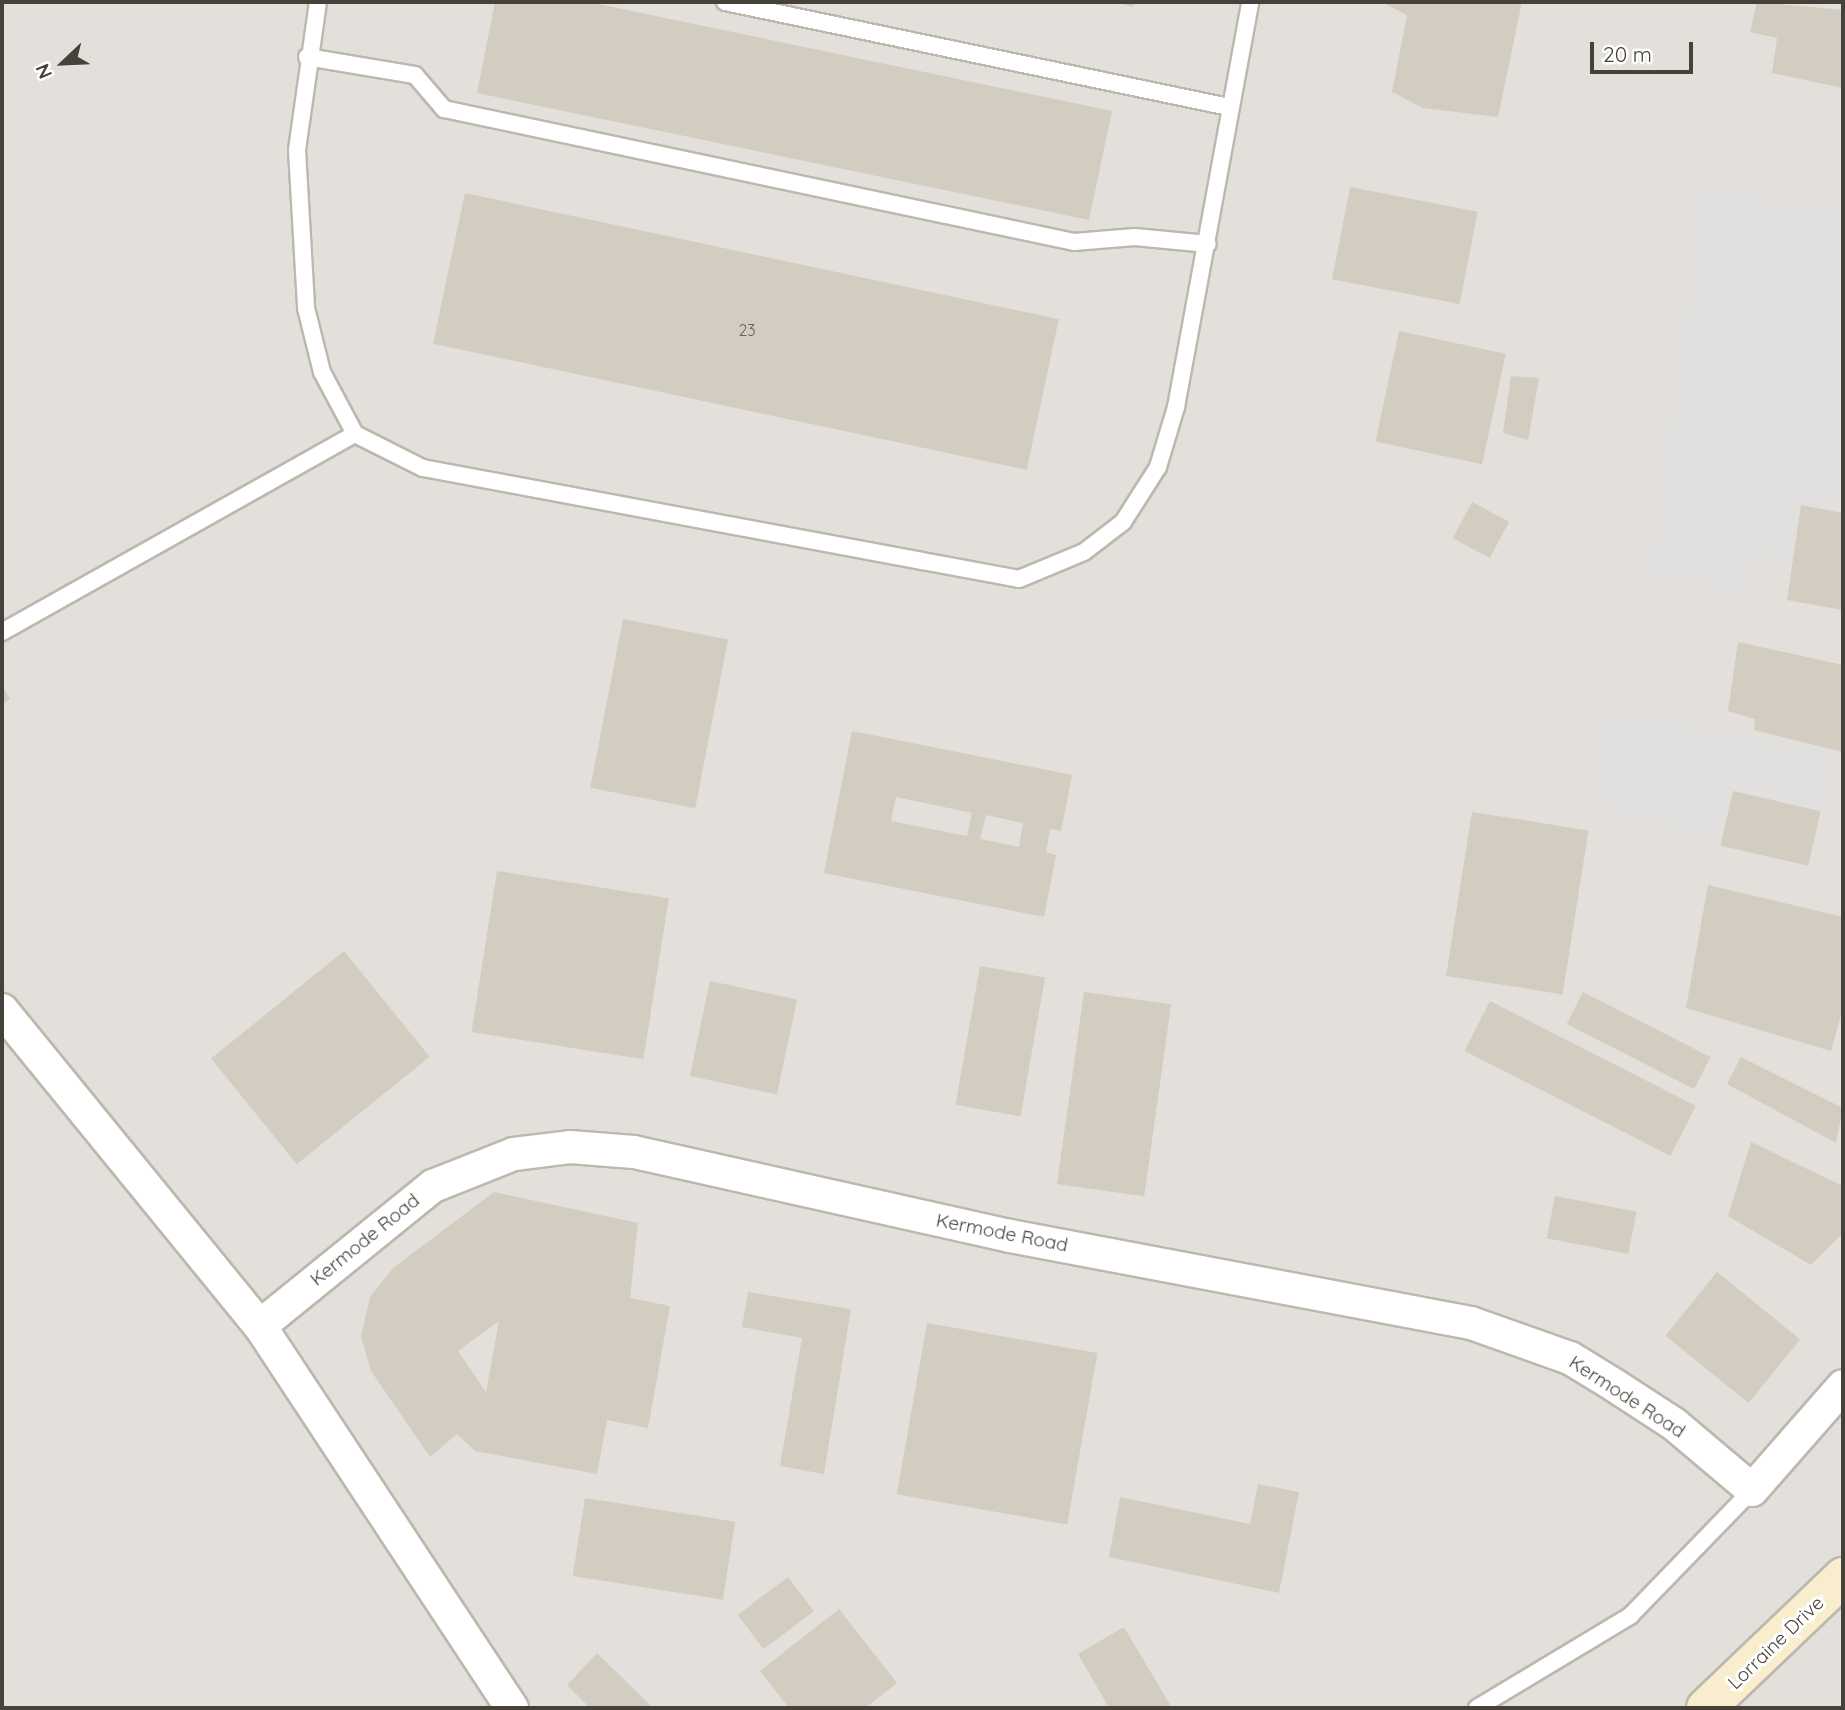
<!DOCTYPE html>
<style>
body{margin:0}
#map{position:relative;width:1845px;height:1710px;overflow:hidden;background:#f3f0ea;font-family:Quicksand,sans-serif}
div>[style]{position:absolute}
.industrial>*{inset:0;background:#e3dfdb;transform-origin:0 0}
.parking>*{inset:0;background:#e2e0de}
.building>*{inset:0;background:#d3ccc1;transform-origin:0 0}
.roads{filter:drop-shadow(2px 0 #bdb8ad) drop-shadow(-2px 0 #bdb8ad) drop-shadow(0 2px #bdb8ad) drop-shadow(0 -2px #bdb8ad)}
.lane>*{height:16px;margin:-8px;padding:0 8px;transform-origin:8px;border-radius:8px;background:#fff}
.street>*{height:32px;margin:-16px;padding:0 16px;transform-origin:16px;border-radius:16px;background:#fff}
.secondary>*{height:38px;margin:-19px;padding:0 19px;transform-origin:19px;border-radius:19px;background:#f8eece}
span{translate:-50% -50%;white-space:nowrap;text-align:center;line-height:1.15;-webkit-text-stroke:6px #fff;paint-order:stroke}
.number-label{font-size:16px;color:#69645b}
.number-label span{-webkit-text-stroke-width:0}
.street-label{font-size:19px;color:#464139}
.frame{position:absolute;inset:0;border:4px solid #464139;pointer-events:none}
.north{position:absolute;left:28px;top:28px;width:70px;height:70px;-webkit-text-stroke:5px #fff;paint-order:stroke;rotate:247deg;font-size:19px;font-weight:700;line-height:28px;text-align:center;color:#464139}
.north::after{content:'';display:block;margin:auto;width:24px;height:32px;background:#464139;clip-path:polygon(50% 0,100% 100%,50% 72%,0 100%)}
.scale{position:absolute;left:1590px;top:42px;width:103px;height:32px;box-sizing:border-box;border:4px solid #464139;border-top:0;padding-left:9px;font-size:21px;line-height:24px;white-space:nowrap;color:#464139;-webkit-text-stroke:5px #fff;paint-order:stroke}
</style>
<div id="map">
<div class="industrial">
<i style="left:2px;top:2px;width:1841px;height:1706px"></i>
</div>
<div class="parking">
<i style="clip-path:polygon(1698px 185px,1843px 203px,1843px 513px,1801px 506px,1792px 567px,1761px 557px,1755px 601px,1643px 580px)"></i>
<i style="clip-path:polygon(1588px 701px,1841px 751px,1821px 811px,1733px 791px,1718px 845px,1590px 809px)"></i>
</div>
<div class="building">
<i style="clip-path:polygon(495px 2px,588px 2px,1112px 111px,1089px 220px,477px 93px)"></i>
<i style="clip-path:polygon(1114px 2px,1134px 2px,1133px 7px)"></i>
<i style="clip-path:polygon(1381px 2px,1522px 2px,1498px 117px,1423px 108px,1392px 92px,1407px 15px)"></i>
<i style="clip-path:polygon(1757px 2px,1843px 10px,1843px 88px,1772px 73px,1777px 38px,1750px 32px)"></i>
<i style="left:1350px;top:187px;width:130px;height:94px;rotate:11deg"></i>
<i style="left:465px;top:193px;width:607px;height:154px;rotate:12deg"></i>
<i style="left:1399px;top:331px;width:109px;height:113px;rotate:12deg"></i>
<i style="clip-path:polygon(1511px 376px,1539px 378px,1528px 440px,1503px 433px)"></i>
<i style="left:1472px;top:502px;width:42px;height:41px;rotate:28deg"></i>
<i style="clip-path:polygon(1801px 505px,1843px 513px,1843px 610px,1787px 600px)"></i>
<i style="left:623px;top:619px;width:107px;height:172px;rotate:11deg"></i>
<i style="clip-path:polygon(1738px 642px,1843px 665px,1843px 752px,1754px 730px,1755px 719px,1728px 711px)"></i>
<i style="clip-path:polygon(2px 686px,10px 699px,2px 704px)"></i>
<i style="clip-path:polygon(evenodd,852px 731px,1072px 775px,1061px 831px,1050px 829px,1046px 852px,1056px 855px,1044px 917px,824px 873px,852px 731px,896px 797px,972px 813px,967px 836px,891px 821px,896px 797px,852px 731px,986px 815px,1023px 823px,1019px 847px,980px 839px,986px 815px)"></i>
<i style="left:1733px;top:791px;width:90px;height:56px;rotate:13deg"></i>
<i style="left:1472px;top:812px;width:118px;height:166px;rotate:9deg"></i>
<i style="left:497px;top:871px;width:174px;height:163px;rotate:9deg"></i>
<i style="clip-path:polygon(1708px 885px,1843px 917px,1843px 1008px,1831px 1051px,1686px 1008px)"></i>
<i style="left:344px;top:951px;width:136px;height:171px;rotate:51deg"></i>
<i style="left:980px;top:966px;width:66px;height:141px;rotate:10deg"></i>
<i style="left:710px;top:981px;width:89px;height:97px;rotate:12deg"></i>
<i style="left:1084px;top:992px;width:88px;height:194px;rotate:8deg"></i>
<i style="left:1583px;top:992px;width:143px;height:36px;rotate:27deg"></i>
<i style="left:1490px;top:1001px;width:231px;height:56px;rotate:27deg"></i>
<i style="clip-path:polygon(1741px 1057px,1843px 1108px,1836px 1143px,1727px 1084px)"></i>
<i style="clip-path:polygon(1751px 1142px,1843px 1186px,1843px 1233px,1811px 1265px,1728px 1216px)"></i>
<i style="clip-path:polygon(evenodd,494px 1192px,638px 1223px,630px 1298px,670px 1306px,648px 1428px,607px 1420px,597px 1474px,475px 1451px,457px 1434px,430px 1457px,371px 1371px,361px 1337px,370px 1297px,393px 1268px,494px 1192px,499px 1321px,486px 1392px,458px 1351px,499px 1321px)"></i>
<i style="left:1555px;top:1196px;width:83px;height:43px;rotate:11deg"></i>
<i style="left:1717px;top:1272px;width:107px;height:82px;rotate:39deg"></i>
<i style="clip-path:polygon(748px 1292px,851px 1309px,824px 1474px,780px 1466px,802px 1338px,742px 1327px)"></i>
<i style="left:927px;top:1323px;width:173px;height:174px;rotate:10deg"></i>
<i style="clip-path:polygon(1258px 1484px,1299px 1492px,1279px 1593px,1109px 1557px,1120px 1497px,1250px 1524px)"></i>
<i style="left:585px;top:1498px;width:152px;height:79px;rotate:9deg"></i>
<i style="left:788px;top:1577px;width:43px;height:63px;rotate:53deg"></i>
<i style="clip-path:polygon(839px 1609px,897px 1683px,865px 1708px,789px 1708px,760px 1671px)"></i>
<i style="clip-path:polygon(1124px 1627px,1172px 1708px,1109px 1708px,1078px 1654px)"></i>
<i style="clip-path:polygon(597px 1653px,653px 1708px,590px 1708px,567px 1685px)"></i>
</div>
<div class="roads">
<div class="lane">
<i style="left:318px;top:2px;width:149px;rotate:98.1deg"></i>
<i style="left:297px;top:150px;width:158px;rotate:86.7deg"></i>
<i style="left:306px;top:308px;width:66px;rotate:76deg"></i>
<i style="left:322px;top:372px;width:70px;rotate:62deg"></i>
<i style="left:355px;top:434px;width:76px;rotate:26.6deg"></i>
<i style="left:423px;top:468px;width:606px;rotate:10.55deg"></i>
<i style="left:1019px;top:579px;width:70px;rotate:-22.6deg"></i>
<i style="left:1084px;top:552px;width:49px;rotate:-37.6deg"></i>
<i style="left:1123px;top:522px;width:65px;rotate:-57.5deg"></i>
<i style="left:1158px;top:467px;width:63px;rotate:-73.3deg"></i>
<i style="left:1176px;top:407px;width:412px;rotate:-79.6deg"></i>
<i style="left:725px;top:2px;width:515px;rotate:11.77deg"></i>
<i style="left:307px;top:57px;width:109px;rotate:9.5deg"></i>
<i style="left:415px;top:75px;width:45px;rotate:49.5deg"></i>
<i style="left:444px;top:109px;width:644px;rotate:11.92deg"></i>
<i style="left:1074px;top:242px;width:61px;rotate:-4.7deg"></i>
<i style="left:1135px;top:237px;width:73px;rotate:5.5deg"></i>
<i style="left:2px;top:632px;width:405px;rotate:-29.3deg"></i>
<i style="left:1477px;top:1708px;width:179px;rotate:-31deg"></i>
<i style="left:1630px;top:1616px;width:175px;rotate:-45.9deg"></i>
</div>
<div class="street">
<i style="left:2px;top:1010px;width:408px;rotate:50.8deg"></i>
<i style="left:260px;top:1326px;width:458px;rotate:56.6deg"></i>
<i style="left:260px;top:1326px;width:223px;rotate:-39deg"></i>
<i style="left:433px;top:1186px;width:87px;rotate:-21.6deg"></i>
<i style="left:514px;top:1154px;width:56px;rotate:-7.1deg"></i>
<i style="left:570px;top:1147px;width:64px;rotate:4.5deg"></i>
<i style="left:634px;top:1152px;width:385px;rotate:12.6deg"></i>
<i style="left:1010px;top:1236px;width:469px;rotate:10.7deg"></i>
<i style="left:1471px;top:1323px;width:105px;rotate:19.5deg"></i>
<i style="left:1570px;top:1358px;width:52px;rotate:31.5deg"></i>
<i style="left:1614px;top:1385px;width:72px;rotate:33deg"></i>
<i style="left:1674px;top:1424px;width:102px;rotate:40.2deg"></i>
<i style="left:1752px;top:1490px;width:138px;rotate:-48.8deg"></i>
</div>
<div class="secondary">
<i style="left:1706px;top:1708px;width:190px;rotate:-43.7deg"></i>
</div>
</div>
<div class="number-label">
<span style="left:747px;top:330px">23</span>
</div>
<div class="street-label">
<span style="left:1002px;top:1233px;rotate:11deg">Kermode Road</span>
<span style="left:365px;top:1240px;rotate:-39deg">Kermode Road</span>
<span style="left:1627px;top:1397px;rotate:33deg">Kermode Road</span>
<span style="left:1776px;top:1643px;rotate:-44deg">Lorraine Drive</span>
</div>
<div class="frame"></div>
<div class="north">N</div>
<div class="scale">20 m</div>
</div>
